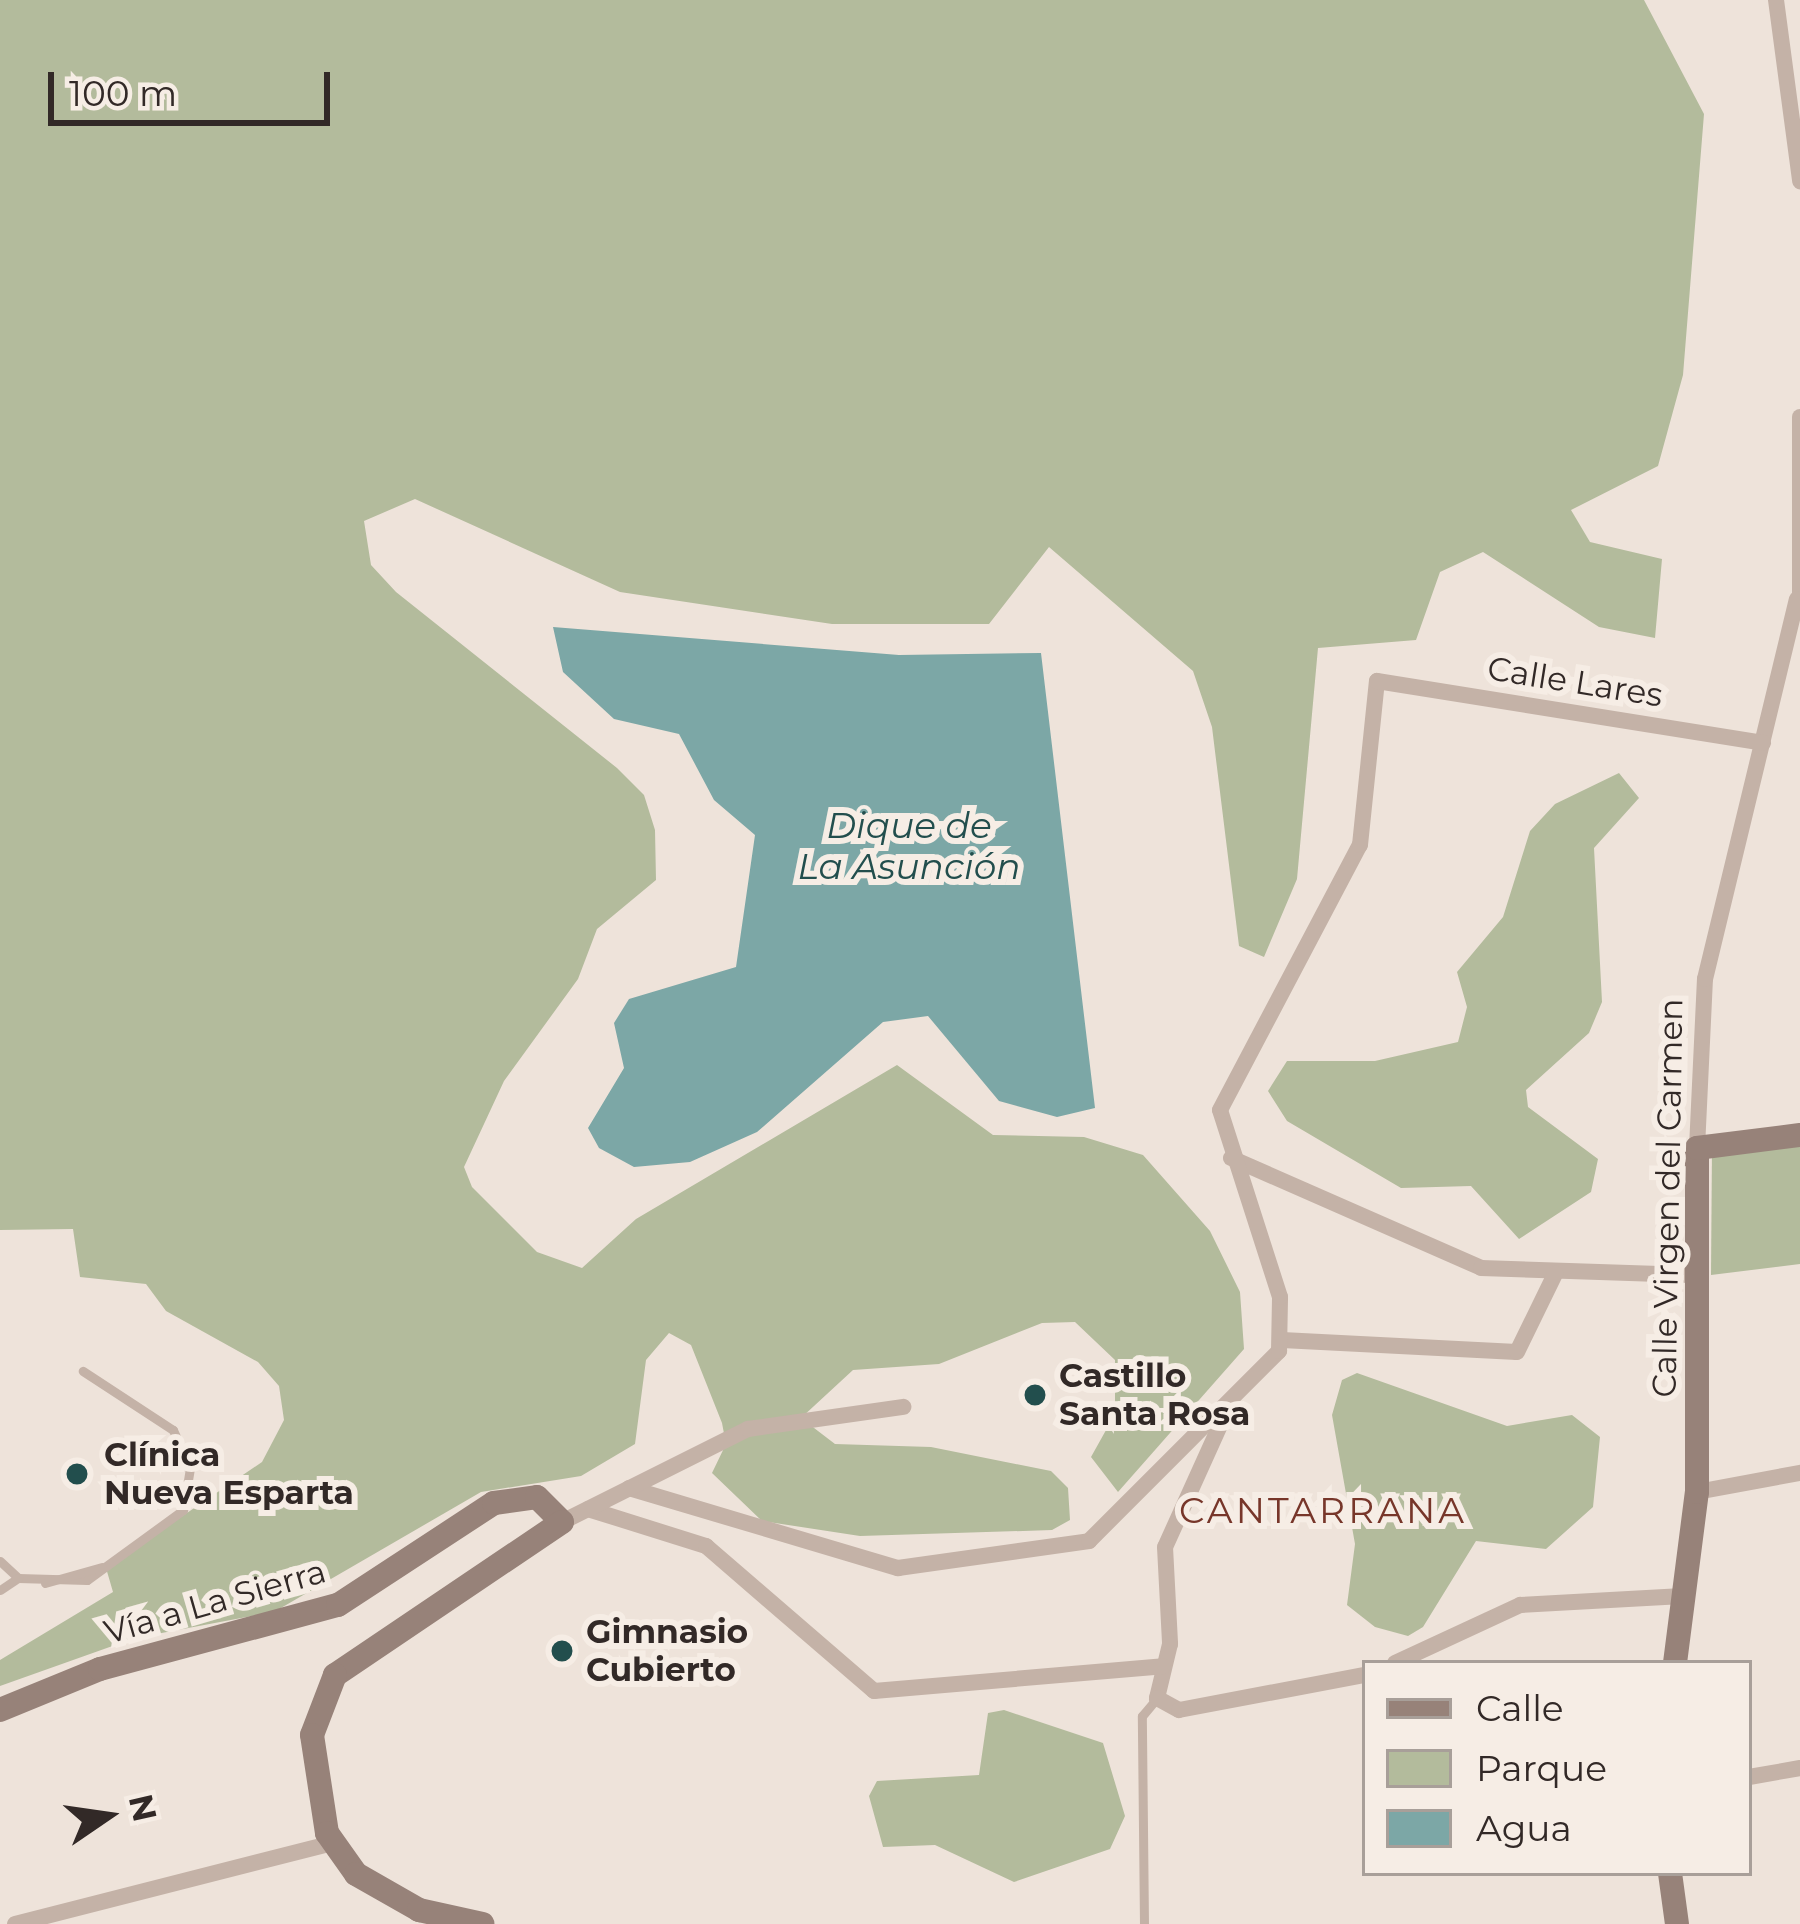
<!DOCTYPE html>
<meta charset="utf-8">
<style>
body{margin:0}
#map{position:relative;width:1800px;height:1924px;overflow:hidden;background:#eee3da;font-family:Montserrat,sans-serif}
div>[style]{position:absolute}
.green>*{inset:0;background:#b3bb9c}
.water>*{inset:0;background:#7ca7a6}
.lane>*{height:9px;margin:-4.5px;padding:0 4.5px;transform-origin:4.5px;border-radius:4.5px;background:#c4b2a7}
.street>*{height:16px;margin:-8px;padding:0 8px;transform-origin:8px;border-radius:8px;background:#c4b2a7}
.secondary>*{height:24px;margin:-12px;padding:0 12px;transform-origin:12px;border-radius:12px;background:#978279}
.dots>*{width:33px;height:33px;translate:-50% -50%;box-sizing:border-box;border:6px solid #f6ede5;border-radius:50%}
span{translate:-50% -50%;white-space:nowrap;text-align:center;line-height:1.15;-webkit-text-stroke:12px #f6ede5;paint-order:stroke}
.street-label{font-size:33px;color:#322927}
.poi-label{font-size:33px;color:#322927;font-weight:700}
.left{translate:0 -50%;text-align:left}
.water-label{font-size:36px;color:#224e4d;font-style:italic}
.neighbourhood-label{font-size:36px;color:#77362a;letter-spacing:3px}
.legend{position:absolute;left:1362px;top:1660px;width:390px;height:216px;box-sizing:border-box;background:#f6ede5;border:3px solid #a89f99;margin:0;padding:15px 21px;list-style:none;font-size:36px;color:#322927}
.legend li{display:flex;align-items:center;gap:24px;height:60px}
.legend b{width:60px;border:3px solid #a89f99}
.north{position:absolute;left:48px;top:1756px;width:120px;height:120px;-webkit-text-stroke:9px #f6ede5;paint-order:stroke;rotate:77deg;font-size:33px;font-weight:700;line-height:48px;text-align:center;color:#322927}
.north::after{content:'';display:block;margin:auto;width:42px;height:54px;background:#322927;clip-path:polygon(50% 0,100% 100%,50% 72%,0 100%)}
.scale{position:absolute;left:48px;top:72px;width:282px;height:54px;box-sizing:border-box;border:6px solid #322927;border-top:0;padding-left:15px;font-size:36px;line-height:42px;white-space:nowrap;color:#322927;-webkit-text-stroke:9px #f6ede5;paint-order:stroke}
</style>
<div id="map">
<div class="green">
<i style="clip-path:polygon(0 0,1644px 0,1704px 114px,1683px 375px,1658px 466px,1571px 510px,1590px 542px,1662px 559px,1655px 638px,1599px 627px,1483px 552px,1440px 572px,1416px 640px,1318px 648px,1297px 879px,1264px 957px,1239px 946px,1212px 727px,1193px 671px,1049px 547px,989px 624px,832px 624px,620px 592px,415px 499px,364px 521px,371px 565px,396px 592px,617px 768px,644px 795px,655px 830px,656px 880px,597px 929px,578px 979px,504px 1081px,464px 1167px,472px 1187px,537px 1252px,582px 1268px,636px 1219px,897px 1065px,993px 1135px,1084px 1137px,1143px 1155px,1210px 1231px,1240px 1292px,1244px 1349px,1118px 1492px,1091px 1457px,1115px 1414px,1115px 1360px,1075px 1322px,1042px 1323px,939px 1364px,853px 1370px,801px 1418px,835px 1444px,931px 1447px,1051px 1471px,1068px 1488px,1070px 1520px,1052px 1530px,860px 1536px,762px 1521px,712px 1473px,726px 1444px,722px 1423px,691px 1345px,669px 1333px,646px 1360px,635px 1444px,581px 1476px,481px 1492px,274px 1612px,135px 1638px,0 1686px,0 1660px,113px 1592px,106px 1568px,262px 1462px,284px 1420px,279px 1386px,258px 1362px,166px 1311px,146px 1284px,80px 1277px,73px 1229px,0 1230px)"></i>
<i style="clip-path:polygon(1619px 773px,1639px 798px,1594px 848px,1602px 1002px,1589px 1033px,1526px 1090px,1528px 1107px,1598px 1159px,1591px 1192px,1519px 1239px,1471px 1186px,1401px 1188px,1287px 1121px,1268px 1091px,1287px 1061px,1375px 1061px,1458px 1042px,1467px 1007px,1457px 972px,1503px 917px,1530px 831px,1555px 804px)"></i>
<i style="clip-path:polygon(1800px 1135px,1800px 1264px,1711px 1275px,1712px 1146px)"></i>
<i style="clip-path:polygon(1357px 1373px,1507px 1426px,1572px 1415px,1600px 1437px,1593px 1507px,1546px 1549px,1476px 1541px,1423px 1627px,1408px 1636px,1375px 1627px,1347px 1605px,1355px 1544px,1332px 1415px,1342px 1380px)"></i>
<i style="clip-path:polygon(1004px 1710px,1103px 1743px,1125px 1816px,1110px 1849px,1014px 1882px,935px 1845px,883px 1847px,869px 1796px,877px 1781px,979px 1775px,988px 1713px)"></i>
</div>
<div class="water">
<i style="clip-path:polygon(553px 627px,899px 655px,1041px 653px,1095px 1108px,1057px 1117px,999px 1101px,928px 1016px,883px 1022px,757px 1132px,690px 1162px,634px 1167px,599px 1148px,588px 1128px,624px 1068px,614px 1023px,629px 999px,736px 967px,755px 835px,714px 800px,679px 734px,614px 719px,563px 672px)"></i>
</div>
<div class="lane">
<i style="left:0;top:1561px;width:25px;rotate:43deg"></i>
<i style="left:18px;top:1578px;width:69px;rotate:1.7deg"></i>
<i style="left:87px;top:1580px;width:119px;rotate:-36.1deg"></i>
<i style="left:183px;top:1510px;width:43px;rotate:-80.5deg"></i>
<i style="left:190px;top:1468px;width:42px;rotate:-114.1deg"></i>
<i style="left:173px;top:1430px;width:108px;rotate:-146.8deg"></i>
<i style="left:45px;top:1583px;width:59px;rotate:-15.7deg"></i>
<i style="left:0;top:1590px;width:22px;rotate:-34deg"></i>
<i style="left:1144px;top:1924px;width:208px;rotate:-90.6deg"></i>
<i style="left:1142px;top:1716px;width:23px;rotate:-50deg"></i>
</div>
<div class="street">
<i style="left:1776px;top:0;width:183px;rotate:82.4deg"></i>
<i style="left:1800px;top:608px;width:191px;rotate:-90deg"></i>
<i style="left:1697px;top:1148px;width:169px;rotate:-87.3deg"></i>
<i style="left:1705px;top:979px;width:391px;rotate:-76.4deg"></i>
<i style="left:1231px;top:1158px;width:273px;rotate:23.7deg"></i>
<i style="left:1481px;top:1268px;width:216px;rotate:1.9deg"></i>
<i style="left:1282px;top:1340px;width:235px;rotate:2.9deg"></i>
<i style="left:1517px;top:1352px;width:87px;rotate:-64deg"></i>
<i style="left:1222px;top:1421px;width:138px;rotate:114.3deg"></i>
<i style="left:1165px;top:1547px;width:97px;rotate:87deg"></i>
<i style="left:1170px;top:1644px;width:56px;rotate:103.5deg"></i>
<i style="left:1157px;top:1698px;width:25px;rotate:29deg"></i>
<i style="left:1179px;top:1710px;width:189px;rotate:-10.7deg"></i>
<i style="left:629px;top:1488px;width:281px;rotate:16.6deg"></i>
<i style="left:898px;top:1568px;width:193px;rotate:-8deg"></i>
<i style="left:1089px;top:1541px;width:269px;rotate:-45deg"></i>
<i style="left:1279px;top:1351px;width:54px;rotate:-88.9deg"></i>
<i style="left:1280px;top:1297px;width:196px;rotate:-107.8deg"></i>
<i style="left:1220px;top:1110px;width:300px;rotate:-62.2deg"></i>
<i style="left:1360px;top:845px;width:165px;rotate:-84.1deg"></i>
<i style="left:1377px;top:681px;width:391px;rotate:9.1deg"></i>
<i style="left:1697px;top:1492px;width:105px;rotate:-10.5deg"></i>
<i style="left:588px;top:1509px;width:124px;rotate:17.4deg"></i>
<i style="left:706px;top:1546px;width:222px;rotate:40.8deg"></i>
<i style="left:874px;top:1691px;width:290px;rotate:-4.9deg"></i>
<i style="left:562px;top:1522px;width:208px;rotate:-26.6deg"></i>
<i style="left:748px;top:1429px;width:157px;rotate:-8.1deg"></i>
<i style="left:1395px;top:1663px;width:138px;rotate:-24.9deg"></i>
<i style="left:1520px;top:1605px;width:163px;rotate:-3.2deg"></i>
<i style="left:1749px;top:1777px;width:52px;rotate:-10deg"></i>
<i style="left:15px;top:1924px;width:328px;rotate:-14.3deg"></i>
</div>
<div class="secondary">
<i style="left:1675px;top:1663px;width:172px;rotate:-82.7deg"></i>
<i style="left:1697px;top:1492px;width:344px;rotate:-90deg"></i>
<i style="left:1697px;top:1148px;width:104px;rotate:-7.2deg"></i>
<i style="left:0;top:1710px;width:108px;rotate:-22.3deg"></i>
<i style="left:100px;top:1669px;width:246px;rotate:-15.1deg"></i>
<i style="left:338px;top:1605px;width:186px;rotate:-33.2deg"></i>
<i style="left:494px;top:1503px;width:43px;rotate:-7.9deg"></i>
<i style="left:537px;top:1497px;width:35px;rotate:45deg"></i>
<i style="left:562px;top:1522px;width:274px;rotate:146deg"></i>
<i style="left:335px;top:1675px;width:64px;rotate:111deg"></i>
<i style="left:312px;top:1735px;width:99px;rotate:81.3deg"></i>
<i style="left:327px;top:1833px;width:50px;rotate:54.7deg"></i>
<i style="left:356px;top:1874px;width:73px;rotate:29.7deg"></i>
<i style="left:419px;top:1910px;width:65px;rotate:12.5deg"></i>
<i style="left:1670px;top:1873px;width:51px;rotate:82.2deg"></i>
</div>
<div class="dots">
<i style="left:1035px;top:1395px;background:#224e4d"></i>
<i style="left:77px;top:1474px;background:#224e4d"></i>
<i style="left:562px;top:1651px;background:#224e4d"></i>
</div>
<div class="street-label">
<span style="left:1575px;top:682px;rotate:9deg">Calle Lares</span>
<span style="left:1668px;top:1198px;rotate:-89deg">Calle Virgen del Carmen</span>
<span style="left:215px;top:1602px;rotate:-16deg">Vía a La Sierra</span>
</div>
<div class="poi-label">
<span class="left" style="left:1059px;top:1395px">Castillo<br>Santa Rosa</span>
<span class="left" style="left:104px;top:1474px">Clínica<br>Nueva Esparta</span>
<span class="left" style="left:586px;top:1651px">Gimnasio<br>Cubierto</span>
</div>
<div class="water-label">
<span style="left:909px;top:846px">Dique de<br>La Asunción</span>
</div>
<div class="neighbourhood-label">
<span style="left:1323px;top:1511px">CANTARRANA</span>
</div>
<ul class="legend">
<li><b style="height:15px;background:#978279"></b>Calle</li>
<li><b style="height:33px;background:#b3bb9c"></b>Parque</li>
<li><b style="height:33px;background:#7ca7a6"></b>Agua</li>
</ul>
<div class="north">N</div>
<div class="scale">100 m</div>
</div>
